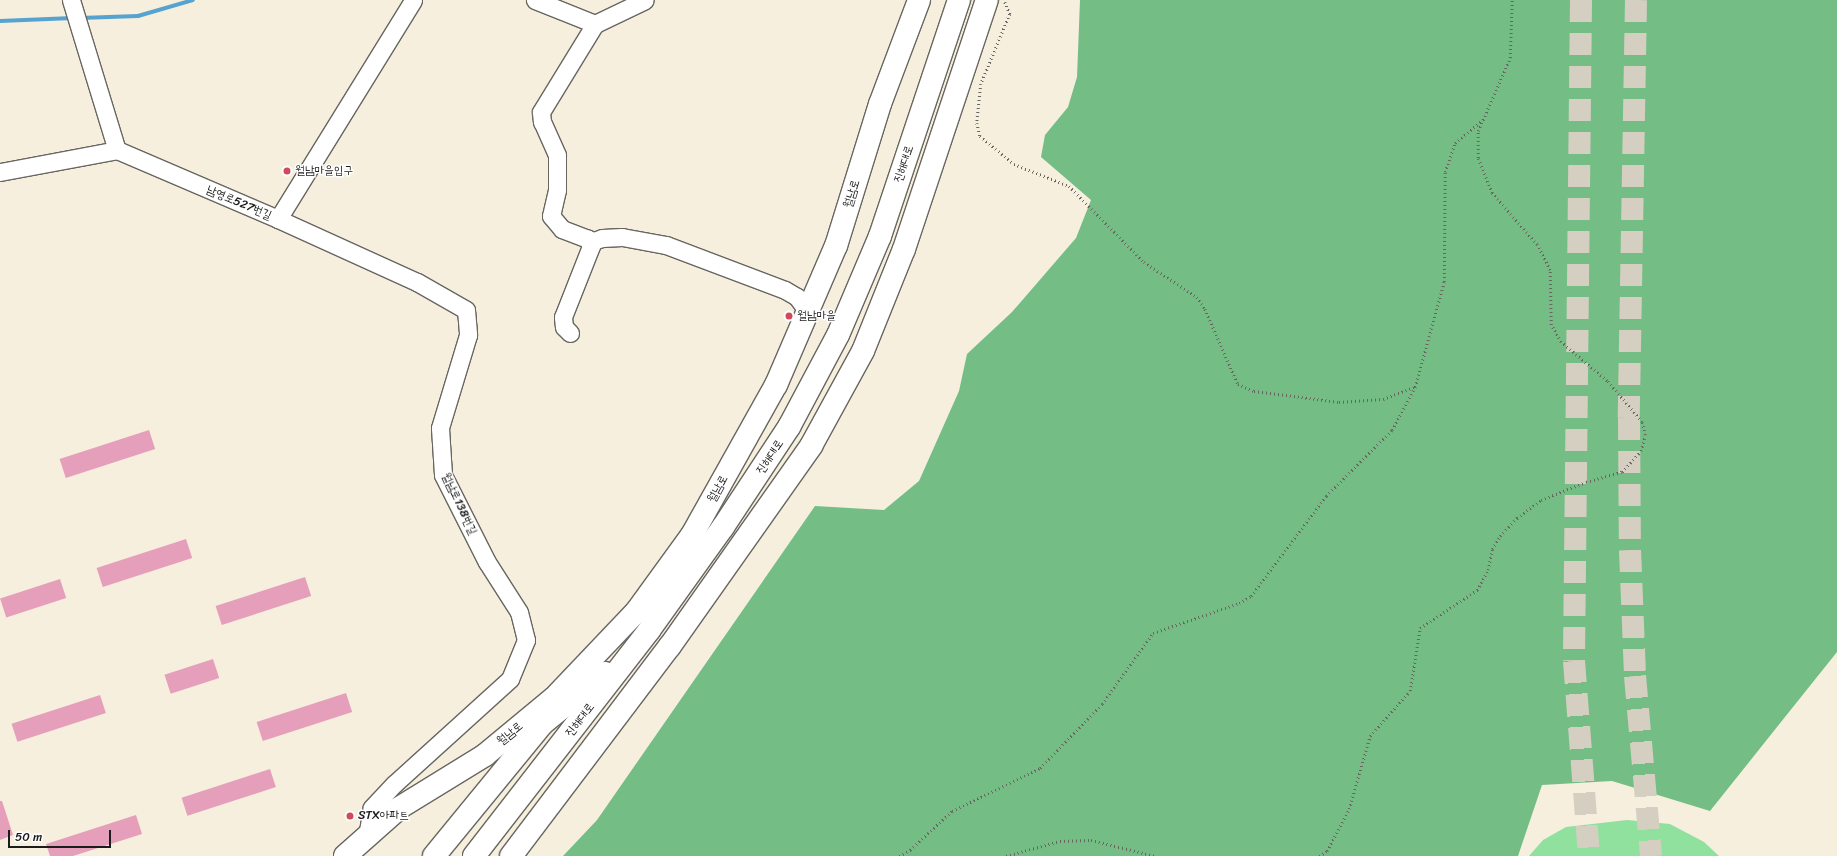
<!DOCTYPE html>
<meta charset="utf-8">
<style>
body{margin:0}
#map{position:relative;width:1837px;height:856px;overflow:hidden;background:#f6efde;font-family:Sriracha,"Poor Story",sans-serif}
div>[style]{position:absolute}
.green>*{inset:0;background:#90e09e}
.forest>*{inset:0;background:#74be85}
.stream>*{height:4px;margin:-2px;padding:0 2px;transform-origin:2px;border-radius:2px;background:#56a3cf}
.building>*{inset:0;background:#e59fbb;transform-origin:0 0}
.highway-tunnel>*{height:22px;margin-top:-11px;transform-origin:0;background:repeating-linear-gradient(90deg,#d5cfc1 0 22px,transparent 0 33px)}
.path>*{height:2.5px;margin-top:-1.25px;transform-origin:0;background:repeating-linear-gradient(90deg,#686660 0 1px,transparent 0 4px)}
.roads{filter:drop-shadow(1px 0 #686660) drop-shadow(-1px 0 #686660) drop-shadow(0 1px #686660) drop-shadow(0 -1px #686660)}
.minor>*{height:17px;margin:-8.5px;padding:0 8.5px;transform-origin:8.5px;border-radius:8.5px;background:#fff}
.major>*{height:22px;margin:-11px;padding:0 11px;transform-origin:11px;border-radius:11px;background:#fff}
.highway>*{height:22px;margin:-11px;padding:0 11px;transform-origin:11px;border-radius:11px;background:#fff}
.dots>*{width:11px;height:11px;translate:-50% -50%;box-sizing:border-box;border:2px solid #fff;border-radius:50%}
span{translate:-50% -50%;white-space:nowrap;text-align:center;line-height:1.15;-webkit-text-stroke:3px #fff;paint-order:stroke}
.street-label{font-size:12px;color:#1c1c1c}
.poi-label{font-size:12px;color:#1c1c1c}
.left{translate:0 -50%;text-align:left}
.scale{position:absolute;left:8px;top:830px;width:103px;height:18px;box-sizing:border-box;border:2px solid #1c1c1c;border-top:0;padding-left:5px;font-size:12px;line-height:14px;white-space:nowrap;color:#1c1c1c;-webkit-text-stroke:3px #fff;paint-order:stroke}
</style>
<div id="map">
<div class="green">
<i style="clip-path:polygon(1627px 820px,1670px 824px,1704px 842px,1719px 856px,1529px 856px,1543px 840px,1566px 827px)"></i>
</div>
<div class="forest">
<i style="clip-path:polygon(1080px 0,1837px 0,1837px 652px,1710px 811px,1612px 781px,1542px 785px,1518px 856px,563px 856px,597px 820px,815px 506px,884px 510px,919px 481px,959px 391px,967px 354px,1012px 312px,1076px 238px,1091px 200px,1041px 157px,1045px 135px,1068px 107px,1077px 77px)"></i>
</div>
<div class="stream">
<i style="left:80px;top:18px;width:58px;rotate:-2deg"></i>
<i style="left:138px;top:16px;width:57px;rotate:-16.2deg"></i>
<i style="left:0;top:21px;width:73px;rotate:-2.4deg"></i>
</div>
<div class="building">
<i style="left:149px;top:430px;width:20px;height:94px;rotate:72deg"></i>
<i style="left:186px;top:539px;width:20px;height:94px;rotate:72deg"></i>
<i style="left:305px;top:577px;width:20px;height:94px;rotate:72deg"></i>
<i style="left:60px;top:579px;width:20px;height:63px;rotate:72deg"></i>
<i style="left:213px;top:659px;width:20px;height:51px;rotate:72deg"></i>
<i style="left:346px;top:693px;width:20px;height:94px;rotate:72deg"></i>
<i style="left:100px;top:695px;width:19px;height:93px;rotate:72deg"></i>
<i style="left:270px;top:769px;width:19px;height:93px;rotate:72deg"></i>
<i style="clip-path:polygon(0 801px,2px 801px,13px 835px,0 840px)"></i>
<i style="clip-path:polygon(136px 815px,142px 834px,73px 856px,50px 856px,46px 844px)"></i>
</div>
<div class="highway-tunnel">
<i style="left:1581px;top:0;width:661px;rotate:90.61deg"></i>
<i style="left:1574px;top:661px;width:196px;rotate:85.6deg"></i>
<i style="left:1636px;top:0;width:418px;rotate:91deg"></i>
<i style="left:1629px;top:418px;width:132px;rotate:89.6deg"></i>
<i style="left:1630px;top:550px;width:126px;rotate:87.7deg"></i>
<i style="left:1635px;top:676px;width:181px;rotate:84.9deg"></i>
</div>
<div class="path">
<i style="left:1005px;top:2px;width:13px;rotate:67deg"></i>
<i style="left:1010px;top:14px;width:76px;rotate:112.5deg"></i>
<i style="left:981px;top:84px;width:39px;rotate:96deg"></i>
<i style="left:977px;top:123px;width:13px;rotate:77deg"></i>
<i style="left:980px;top:136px;width:44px;rotate:39.5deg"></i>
<i style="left:1014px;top:164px;width:59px;rotate:21.8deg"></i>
<i style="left:1069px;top:186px;width:107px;rotate:45.4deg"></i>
<i style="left:1144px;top:262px;width:64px;rotate:33.4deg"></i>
<i style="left:1197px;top:297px;width:14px;rotate:56deg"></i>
<i style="left:1205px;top:309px;width:82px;rotate:66.3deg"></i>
<i style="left:1238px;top:384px;width:17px;rotate:24deg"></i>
<i style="left:1254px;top:391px;width:86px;rotate:7.4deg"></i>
<i style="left:1339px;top:402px;width:44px;rotate:-3.9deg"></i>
<i style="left:1383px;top:399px;width:34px;rotate:-21deg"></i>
<i style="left:899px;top:856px;width:13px;rotate:-29deg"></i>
<i style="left:910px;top:850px;width:57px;rotate:-42.9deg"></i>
<i style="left:952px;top:811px;width:98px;rotate:-26deg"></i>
<i style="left:1040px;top:768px;width:89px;rotate:-45.9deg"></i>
<i style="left:1102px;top:704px;width:87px;rotate:-54.3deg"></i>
<i style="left:1153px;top:633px;width:91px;rotate:-19.2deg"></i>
<i style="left:1239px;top:603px;width:14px;rotate:-30deg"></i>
<i style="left:1251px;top:596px;width:125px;rotate:-53.1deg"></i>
<i style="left:1326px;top:496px;width:93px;rotate:-45deg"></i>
<i style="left:1392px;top:430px;width:49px;rotate:-61.9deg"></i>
<i style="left:1415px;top:387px;width:109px;rotate:-74.6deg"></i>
<i style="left:1444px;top:282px;width:110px;rotate:-89.5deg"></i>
<i style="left:1445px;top:172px;width:31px;rotate:-71deg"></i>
<i style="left:1455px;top:143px;width:34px;rotate:-40deg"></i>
<i style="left:1006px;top:856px;width:56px;rotate:-15.5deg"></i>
<i style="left:1060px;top:841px;width:31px;rotate:-2deg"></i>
<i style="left:1091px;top:840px;width:66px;rotate:14deg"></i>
<i style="left:1319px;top:856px;width:9px;rotate:-32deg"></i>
<i style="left:1327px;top:851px;width:47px;rotate:-62.4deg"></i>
<i style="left:1349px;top:809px;width:76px;rotate:-74deg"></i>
<i style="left:1370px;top:736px;width:60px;rotate:-48.4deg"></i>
<i style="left:1410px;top:691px;width:64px;rotate:-81deg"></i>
<i style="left:1420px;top:628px;width:69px;rotate:-33.7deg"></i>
<i style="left:1477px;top:590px;width:23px;rotate:-61deg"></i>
<i style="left:1488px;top:570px;width:21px;rotate:-79deg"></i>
<i style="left:1492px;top:549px;width:15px;rotate:-58deg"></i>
<i style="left:1500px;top:536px;width:25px;rotate:-47deg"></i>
<i style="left:1517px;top:518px;width:30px;rotate:-37deg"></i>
<i style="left:1541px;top:500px;width:48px;rotate:-21.8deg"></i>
<i style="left:1586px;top:482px;width:37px;rotate:-16deg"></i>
<i style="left:1622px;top:472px;width:28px;rotate:-48deg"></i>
<i style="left:1641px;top:451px;width:16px;rotate:-76deg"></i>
<i style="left:1645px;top:435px;width:13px;rotate:-103deg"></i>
<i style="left:1642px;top:422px;width:54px;rotate:-130.5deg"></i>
<i style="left:1607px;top:381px;width:60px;rotate:-139.7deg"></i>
<i style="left:1561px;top:342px;width:20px;rotate:-120deg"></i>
<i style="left:1551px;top:325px;width:55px;rotate:-91deg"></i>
<i style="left:1550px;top:270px;width:28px;rotate:-117deg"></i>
<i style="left:1537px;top:245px;width:69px;rotate:-130.9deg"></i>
<i style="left:1492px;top:193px;width:38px;rotate:-112deg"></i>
<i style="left:1478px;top:158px;width:27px;rotate:-90deg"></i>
<i style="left:1478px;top:131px;width:80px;rotate:-66.3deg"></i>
<i style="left:1510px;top:58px;width:58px;rotate:-88deg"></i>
</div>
<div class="roads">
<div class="minor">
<i style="left:71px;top:0;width:157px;rotate:73deg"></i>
<i style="left:535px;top:0;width:65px;rotate:21.8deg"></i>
<i style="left:595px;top:24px;width:55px;rotate:-25.6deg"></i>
<i style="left:0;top:172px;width:119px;rotate:-10.6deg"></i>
<i style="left:117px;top:150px;width:175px;rotate:23.2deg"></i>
<i style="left:278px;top:219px;width:257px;rotate:-58.3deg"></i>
<i style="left:278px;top:219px;width:153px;rotate:24.4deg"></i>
<i style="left:417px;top:282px;width:56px;rotate:29.7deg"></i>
<i style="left:466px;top:310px;width:25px;rotate:85deg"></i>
<i style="left:468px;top:335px;width:97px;rotate:106.8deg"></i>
<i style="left:440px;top:428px;width:47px;rotate:86.3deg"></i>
<i style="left:443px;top:475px;width:97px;rotate:63.2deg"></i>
<i style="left:487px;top:562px;width:59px;rotate:57.4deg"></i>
<i style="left:519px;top:612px;width:29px;rotate:76deg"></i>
<i style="left:526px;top:640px;width:42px;rotate:112.3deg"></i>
<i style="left:510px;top:679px;width:156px;rotate:137.8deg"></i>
<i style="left:394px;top:784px;width:33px;rotate:133deg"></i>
<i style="left:372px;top:808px;width:27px;rotate:100deg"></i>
<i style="left:590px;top:242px;width:13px;rotate:-18deg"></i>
<i style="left:602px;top:238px;width:20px;rotate:-3deg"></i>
<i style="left:622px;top:237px;width:45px;rotate:10.3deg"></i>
<i style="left:666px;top:245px;width:127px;rotate:20.7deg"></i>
<i style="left:785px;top:290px;width:14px;rotate:30deg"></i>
<i style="left:797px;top:297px;width:19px;rotate:54deg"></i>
<i style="left:570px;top:333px;width:8px;rotate:-135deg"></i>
<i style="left:564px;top:327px;width:10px;rotate:-96deg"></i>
<i style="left:563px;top:317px;width:76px;rotate:-68.5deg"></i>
<i style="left:591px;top:246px;width:8px;rotate:-113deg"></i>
<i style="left:588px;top:239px;width:28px;rotate:-159deg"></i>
<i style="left:562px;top:229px;width:17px;rotate:-130deg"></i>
<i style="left:551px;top:216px;width:27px;rotate:-77deg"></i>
<i style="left:557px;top:190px;width:35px;rotate:-90deg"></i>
<i style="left:557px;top:155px;width:36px;rotate:-114deg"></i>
<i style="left:542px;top:122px;width:10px;rotate:-96deg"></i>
<i style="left:541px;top:112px;width:103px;rotate:-58.5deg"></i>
</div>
<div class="major">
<i style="left:345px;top:856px;width:72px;rotate:-41.6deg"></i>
<i style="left:399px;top:808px;width:101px;rotate:-31.6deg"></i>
<i style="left:485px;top:755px;width:89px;rotate:-39.6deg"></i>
<i style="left:554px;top:698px;width:119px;rotate:-46.4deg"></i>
<i style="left:636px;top:612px;width:95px;rotate:-54deg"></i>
<i style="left:692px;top:535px;width:172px;rotate:-60.8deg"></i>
<i style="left:776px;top:385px;width:151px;rotate:-66.7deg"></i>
<i style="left:836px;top:246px;width:149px;rotate:-72.8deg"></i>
<i style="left:880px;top:104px;width:111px;rotate:-69.4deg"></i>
</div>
<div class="highway">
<i style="left:434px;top:856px;width:171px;rotate:-50.7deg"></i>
<i style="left:542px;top:724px;width:81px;rotate:-39deg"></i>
<i style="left:474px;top:856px;width:287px;rotate:-52.2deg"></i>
<i style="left:650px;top:629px;width:125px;rotate:-54.4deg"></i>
<i style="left:723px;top:527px;width:120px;rotate:-56.6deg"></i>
<i style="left:789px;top:427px;width:104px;rotate:-62deg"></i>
<i style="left:838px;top:335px;width:108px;rotate:-67deg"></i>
<i style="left:880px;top:236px;width:249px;rotate:-71.5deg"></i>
<i style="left:511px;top:856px;width:263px;rotate:-52.9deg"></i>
<i style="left:670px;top:646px;width:245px;rotate:-54.8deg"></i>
<i style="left:811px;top:446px;width:108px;rotate:-61.3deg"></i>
<i style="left:863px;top:351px;width:110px;rotate:-68.1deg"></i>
<i style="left:904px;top:249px;width:262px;rotate:-71.6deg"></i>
</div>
</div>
<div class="dots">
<i style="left:287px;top:171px;background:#d1495b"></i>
<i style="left:789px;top:316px;background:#d1495b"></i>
<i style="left:350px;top:816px;background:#d1495b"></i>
</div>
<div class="street-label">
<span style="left:904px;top:164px;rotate:-71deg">진해대로</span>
<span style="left:852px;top:194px;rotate:-73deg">월남로</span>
<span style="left:239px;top:203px;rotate:23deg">남영로527번길</span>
<span style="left:770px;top:457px;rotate:-56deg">진해대로</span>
<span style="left:718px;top:489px;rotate:-61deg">월남로</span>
<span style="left:459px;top:504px;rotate:65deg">월남로138번길</span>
<span style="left:580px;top:720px;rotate:-52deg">진해대로</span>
<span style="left:510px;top:734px;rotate:-39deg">월남로</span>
</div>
<div class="poi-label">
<span class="left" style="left:295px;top:171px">월남마을입구</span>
<span class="left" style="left:797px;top:316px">월남마을</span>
<span class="left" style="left:358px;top:816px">STX아파트</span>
</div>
<div class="scale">50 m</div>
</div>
